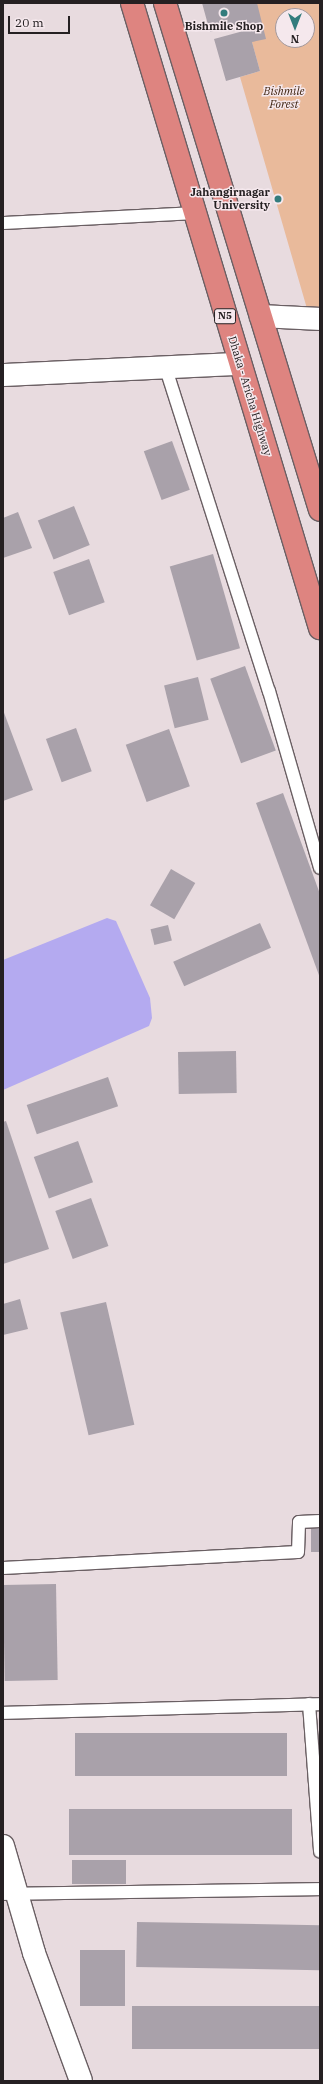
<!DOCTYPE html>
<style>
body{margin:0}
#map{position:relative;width:323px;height:2084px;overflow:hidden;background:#e8dbdf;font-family:"IBM Plex Serif",serif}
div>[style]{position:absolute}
.green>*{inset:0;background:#e9ba9b}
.water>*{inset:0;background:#b4aaf0}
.building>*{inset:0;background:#a9a1aa;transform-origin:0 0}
.roads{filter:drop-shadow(1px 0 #6a5f63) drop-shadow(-1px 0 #6a5f63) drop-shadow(0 1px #6a5f63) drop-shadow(0 -1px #6a5f63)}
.service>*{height:12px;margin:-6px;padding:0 6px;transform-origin:6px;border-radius:6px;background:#fff}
.tertiary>*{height:22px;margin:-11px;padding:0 11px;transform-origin:11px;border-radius:11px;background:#fff}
.trunk>*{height:22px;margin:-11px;padding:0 11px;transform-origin:11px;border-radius:11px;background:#de8480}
.dots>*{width:11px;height:11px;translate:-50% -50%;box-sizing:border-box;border:2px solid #f5e8ed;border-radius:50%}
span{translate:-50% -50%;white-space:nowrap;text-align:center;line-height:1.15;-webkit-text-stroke:3px #f5e8ed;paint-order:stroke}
.shield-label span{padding:1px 3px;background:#f5e8ed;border:1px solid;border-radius:3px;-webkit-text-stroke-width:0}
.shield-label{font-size:10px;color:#252022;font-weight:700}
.poi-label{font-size:11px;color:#252022;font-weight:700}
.right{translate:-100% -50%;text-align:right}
.park-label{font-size:11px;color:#3f2410;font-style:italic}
.street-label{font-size:11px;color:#252022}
.frame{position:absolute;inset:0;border:4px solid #252022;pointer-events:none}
.north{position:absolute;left:275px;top:8px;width:40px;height:40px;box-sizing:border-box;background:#f5e8ed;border:1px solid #a2989c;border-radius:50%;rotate:180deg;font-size:11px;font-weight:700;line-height:16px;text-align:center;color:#252022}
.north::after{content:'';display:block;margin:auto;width:14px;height:18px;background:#337c7d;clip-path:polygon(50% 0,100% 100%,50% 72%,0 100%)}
.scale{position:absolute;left:8px;top:16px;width:62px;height:18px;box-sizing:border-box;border:2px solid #252022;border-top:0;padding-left:5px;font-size:12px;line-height:14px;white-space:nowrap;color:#252022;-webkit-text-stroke:3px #f5e8ed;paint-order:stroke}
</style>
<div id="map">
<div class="green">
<i style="clip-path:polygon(evenodd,241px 3px,320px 3px,320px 319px,310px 319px,240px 77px,260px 71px,241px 3px,283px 16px,307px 16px,307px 40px,283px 40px,283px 16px)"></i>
</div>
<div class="water">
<i style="clip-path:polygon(107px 918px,116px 921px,150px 998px,152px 1018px,149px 1026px,3px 1090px,3px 960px)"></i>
</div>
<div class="building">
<i style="clip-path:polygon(202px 3px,257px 3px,266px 39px,252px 42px,260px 71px,226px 81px,214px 39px,247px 30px,245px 22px,210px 32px)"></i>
<i style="left:172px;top:441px;width:52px;height:30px;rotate:70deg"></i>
<i style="left:74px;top:506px;width:42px;height:39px;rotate:68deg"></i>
<i style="clip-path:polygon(18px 512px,32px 548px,3px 558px,3px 518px)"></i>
<i style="left:213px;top:554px;width:98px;height:45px;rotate:74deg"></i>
<i style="left:89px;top:559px;width:46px;height:38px;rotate:70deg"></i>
<i style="left:245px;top:666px;width:90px;height:37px;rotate:70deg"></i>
<i style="left:198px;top:677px;width:44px;height:35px;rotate:76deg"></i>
<i style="clip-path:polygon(3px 710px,33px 790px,3px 801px)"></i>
<i style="left:76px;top:728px;width:46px;height:32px;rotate:70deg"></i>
<i style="left:169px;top:729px;width:61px;height:46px;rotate:70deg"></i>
<i style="clip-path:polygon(283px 793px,320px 894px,320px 978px,256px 803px)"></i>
<i style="left:171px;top:869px;width:28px;height:42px;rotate:30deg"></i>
<i style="left:260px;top:923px;width:27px;height:95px;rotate:66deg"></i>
<i style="left:168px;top:925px;width:16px;height:18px;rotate:76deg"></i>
<i style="left:236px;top:1051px;width:42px;height:58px;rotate:89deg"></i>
<i style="left:108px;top:1077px;width:31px;height:86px;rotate:71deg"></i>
<i style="clip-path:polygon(6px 1121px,49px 1249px,3px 1264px,3px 1122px)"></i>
<i style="left:78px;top:1141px;width:44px;height:47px;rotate:70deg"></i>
<i style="left:91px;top:1198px;width:51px;height:38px;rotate:70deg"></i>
<i style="clip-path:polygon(20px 1299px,28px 1329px,3px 1335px,3px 1304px)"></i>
<i style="left:106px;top:1302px;width:126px;height:47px;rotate:77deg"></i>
<i style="left:311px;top:1527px;width:9px;height:25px"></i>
<i style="left:56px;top:1584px;width:96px;height:53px;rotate:89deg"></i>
<i style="left:287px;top:1733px;width:43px;height:212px;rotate:90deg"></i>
<i style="left:292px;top:1809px;width:46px;height:223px;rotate:90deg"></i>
<i style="left:126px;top:1860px;width:24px;height:54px;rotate:90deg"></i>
<i style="left:137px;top:1922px;width:183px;height:45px;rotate:1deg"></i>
<i style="left:80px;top:1950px;width:45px;height:56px"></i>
<i style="left:320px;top:2006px;width:43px;height:188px;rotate:90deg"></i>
</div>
<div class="roads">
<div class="service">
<i style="left:3px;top:223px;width:192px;rotate:-3deg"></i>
<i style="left:166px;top:369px;width:338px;rotate:72.3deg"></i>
<i style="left:269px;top:691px;width:184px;rotate:73.9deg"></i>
<i style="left:3px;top:1568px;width:295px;rotate:-3.1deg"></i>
<i style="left:298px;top:1552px;width:30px;rotate:-88deg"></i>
<i style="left:299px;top:1522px;width:21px;rotate:-3deg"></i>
<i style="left:309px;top:1704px;width:148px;rotate:85.7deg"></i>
<i style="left:3px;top:1713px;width:317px;rotate:-1.6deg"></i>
<i style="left:3px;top:1894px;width:317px;rotate:-0.9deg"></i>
</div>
<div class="tertiary">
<i style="left:261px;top:316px;width:59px;rotate:2.9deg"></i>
<i style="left:3px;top:375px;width:237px;rotate:-2.7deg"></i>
<i style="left:3px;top:1846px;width:111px;rotate:73.8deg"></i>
<i style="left:34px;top:1953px;width:136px;rotate:69.8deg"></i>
</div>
<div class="trunk">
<i style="left:132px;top:3px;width:653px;rotate:73.26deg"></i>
<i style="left:165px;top:3px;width:530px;rotate:73deg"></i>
</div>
</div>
<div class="dots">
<i style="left:224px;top:13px;background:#337c7d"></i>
<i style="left:278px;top:199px;background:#337c7d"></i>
</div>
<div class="shield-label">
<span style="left:225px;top:316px">N5</span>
</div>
<div class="poi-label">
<span style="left:224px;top:26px">Bishmile Shop</span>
<span class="right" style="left:270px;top:199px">Jahangirnagar<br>University</span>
</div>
<div class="park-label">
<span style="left:284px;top:98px">Bishmile<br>Forest</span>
</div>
<div class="street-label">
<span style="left:250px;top:396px;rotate:73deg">Dhaka - Aricha Highway</span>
</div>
<div class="frame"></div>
<div class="north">N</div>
<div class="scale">20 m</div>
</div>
